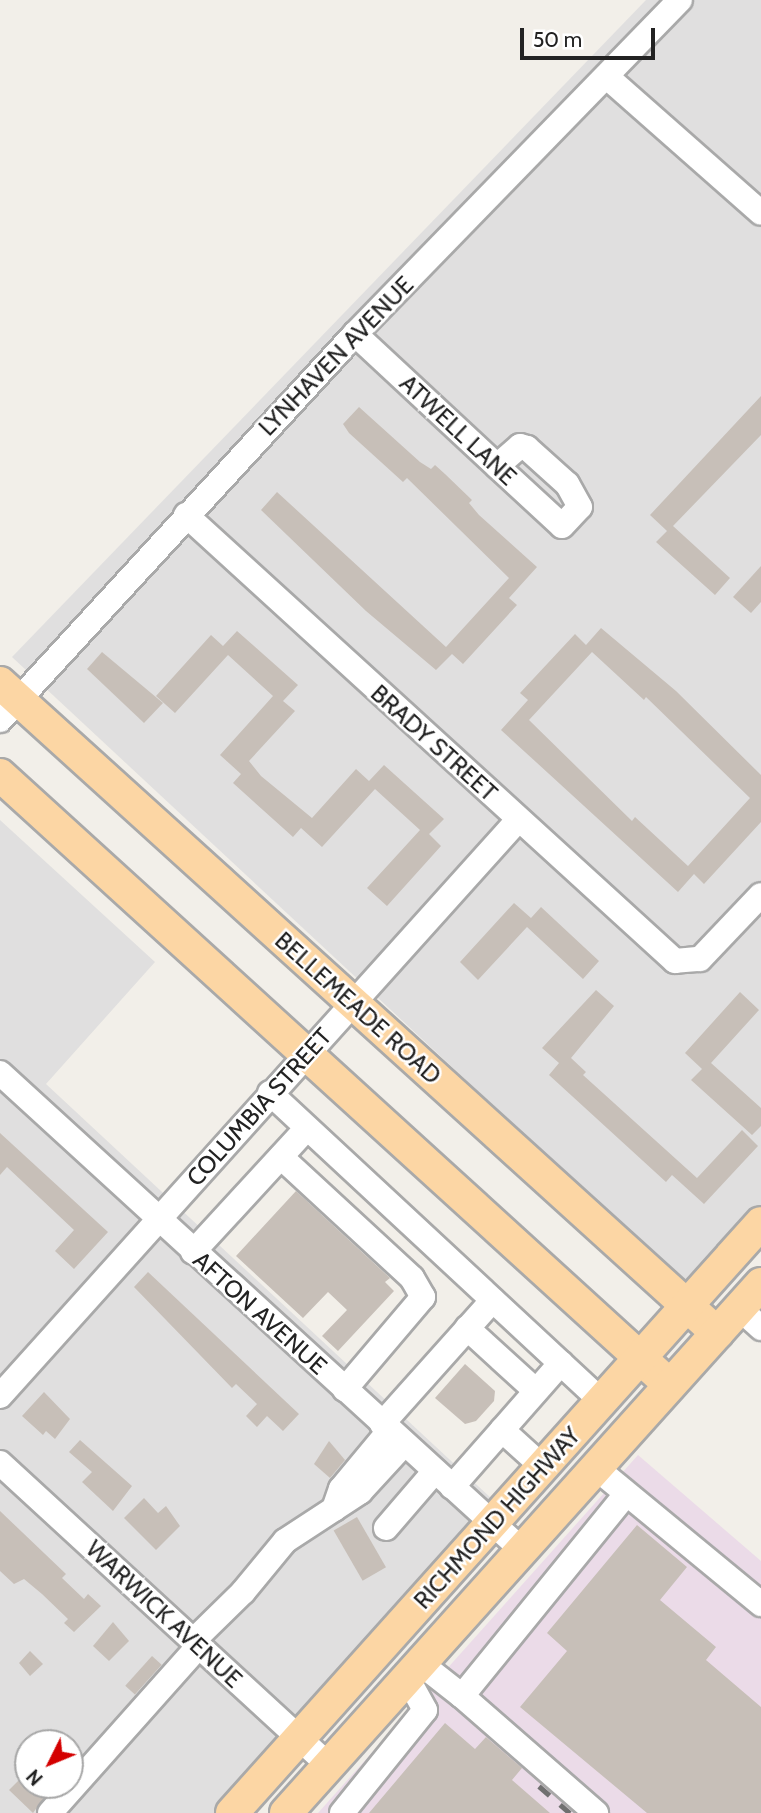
<!DOCTYPE html>
<style>
body{margin:0}
#map{position:relative;width:761px;height:1813px;overflow:hidden;background:#f2efe9;font-family:Cabin,sans-serif}
div>[style]{position:absolute}
.residential>*{inset:0;background:#e0dfdf}
.industrial>*{inset:0;background:#ebdbe8}
.building>*{inset:0;background:#c7bfb8;transform-origin:0 0}
.roads{filter:drop-shadow(2px 0 #a9a9a9) drop-shadow(-2px 0 #a9a9a9) drop-shadow(0 2px #a9a9a9) drop-shadow(0 -2px #a9a9a9)}
.minor>*{height:24px;margin:-12px;padding:0 12px;transform-origin:12px;border-radius:12px;background:#fff}
.major>*{height:32px;margin:-16px;padding:0 16px;transform-origin:16px;border-radius:16px;background:#fcd6a4}
.rail>*{height:5px;margin-top:-2.5px;transform-origin:0;background:repeating-linear-gradient(90deg,#707070 0 14px,transparent 0 28px)}
span{translate:-50% -50%;white-space:nowrap;text-align:center;line-height:1.15;-webkit-text-stroke:5px #fff;paint-order:stroke}
.street-label{font-size:24px;color:#222}
.north{position:absolute;left:14px;top:1729px;width:70px;height:70px;box-sizing:border-box;background:#fff;border:2px solid #a7a7a7;border-radius:50%;rotate:227deg;font-size:19px;font-weight:700;line-height:28px;text-align:center;color:#222}
.north::after{content:'';display:block;margin:auto;width:24px;height:32px;background:#d40000;clip-path:polygon(50% 0,100% 100%,50% 72%,0 100%)}
.scale{position:absolute;left:520px;top:28px;width:135px;height:32px;box-sizing:border-box;border:4px solid #222;border-top:0;padding-left:9px;font-size:21px;line-height:24px;white-space:nowrap;color:#222;-webkit-text-stroke:5px #fff;paint-order:stroke}
</style>
<div id="map">
<div class="residential">
<i style="clip-path:polygon(646px 0,761px 0,761px 1229px,699px 1297px,12px 657px)"></i>
<i style="clip-path:polygon(evenodd,0 820px,155px 962px,46px 1084px,507px 1513px,240px 1813px,0 1813px,0 820px,28px 1743px,70px 1743px,70px 1785px,28px 1785px,28px 1743px)"></i>
</div>
<div class="industrial">
<i style="clip-path:polygon(638px 1455px,761px 1561px,761px 1813px,318px 1813px)"></i>
</div>
<div class="building">
<i style="clip-path:polygon(761px 396px,761px 435px,673px 526px,730px 578px,715px 595px,656px 542px,667px 531px,650px 515px)"></i>
<i style="clip-path:polygon(359px 407px,420px 462px,431px 469px,435px 465px,445px 474px,472px 500px,469px 503px,479px 515px,537px 567px,509px 598px,517px 605px,463px 664px,452px 654px,436px 670px,366px 611px,261px 510px,277px 492px,446px 647px,509px 578px,407px 478px,403px 482px,349px 433px,343px 424px)"></i>
<i style="clip-path:polygon(761px 566px,761px 602px,751px 613px,733px 597px)"></i>
<i style="clip-path:polygon(evenodd,601px 628px,676px 691px,761px 775px,761px 822px,704px 884px,694px 874px,678px 892px,501px 730px,528px 700px,520px 693px,575px 634px,586px 645px,601px 628px,592px 652px,644px 700px,646px 697px,750px 798px,688px 866px,635px 817px,632px 821px,529px 720px,592px 652px)"></i>
<i style="clip-path:polygon(237px 631px,298px 685px,283px 701px,295px 711px,249px 761px,261px 776px,312px 818px,356px 769px,369px 781px,384px 765px,444px 819px,429px 834px,441px 846px,387px 906px,367px 888px,420px 830px,375px 789px,322px 847px,301px 828px,293px 837px,233px 783px,241px 774px,220px 755px,273px 696px,228px 655px,175px 713px,156px 696px,211px 635px,223px 646px)"></i>
<i style="clip-path:polygon(102px 652px,163px 703px,144px 723px,87px 669px)"></i>
<i style="clip-path:polygon(514px 903px,531px 918px,541px 907px,599px 961px,583px 979px,527px 927px,478px 980px,460px 962px)"></i>
<i style="clip-path:polygon(596px 990px,614px 1006px,571px 1058px,586px 1072px,583px 1075px,697px 1178px,742px 1130px,758px 1146px,704px 1204px,672px 1175px,666px 1182px,549px 1075px,559px 1063px,542px 1048px)"></i>
<i style="clip-path:polygon(740px 992px,759px 1010px,711px 1063px,761px 1108px,761px 1126px,752px 1135px,691px 1080px,702px 1069px,685px 1053px)"></i>
<i style="clip-path:polygon(0 1133px,108px 1232px,74px 1269px,55px 1251px,74px 1230px,7px 1167px,0 1175px)"></i>
<i style="clip-path:polygon(296px 1191px,390px 1278px,385px 1282px,394px 1291px,338px 1351px,322px 1336px,347px 1310px,328px 1292px,303px 1318px,236px 1256px)"></i>
<i style="clip-path:polygon(148px 1272px,299px 1414px,283px 1431px,267px 1416px,257px 1427px,246px 1416px,257px 1404px,236px 1384px,232px 1388px,134px 1287px)"></i>
<i style="clip-path:polygon(465px 1364px,495px 1391px,494px 1401px,476px 1421px,465px 1424px,435px 1398px)"></i>
<i style="clip-path:polygon(44px 1392px,70px 1419px,55px 1439px,46px 1431px,43px 1435px,22px 1416px)"></i>
<i style="clip-path:polygon(80px 1440px,132px 1486px,113px 1511px,82px 1482px,92px 1472px,69px 1452px)"></i>
<i style="clip-path:polygon(329px 1441px,345px 1460px,330px 1478px,314px 1464px)"></i>
<i style="clip-path:polygon(144px 1498px,158px 1513px,166px 1506px,180px 1526px,156px 1550px,124px 1518px)"></i>
<i style="clip-path:polygon(0 1511px,66px 1574px,62px 1578px,84px 1599px,88px 1594px,101px 1606px,74px 1632px,64px 1623px,68px 1619px,42px 1594px,24px 1579px,14px 1584px,0 1571px)"></i>
<i style="left:357px;top:1517px;width:58px;height:27px;rotate:60deg"></i>
<i style="clip-path:polygon(637px 1525px,687px 1567px,660px 1600px,716px 1647px,706px 1660px,761px 1707px,761px 1813px,647px 1813px,520px 1707px,567px 1651px,547px 1633px)"></i>
<i style="clip-path:polygon(113px 1622px,129px 1641px,109px 1661px,93px 1646px)"></i>
<i style="clip-path:polygon(30px 1651px,43px 1664px,30px 1676px,19px 1663px)"></i>
<i style="left:152px;top:1656px;width:13px;height:40px;rotate:42deg"></i>
<i style="clip-path:polygon(445px 1723px,475px 1749px,486px 1737px,522px 1768px,512px 1780px,550px 1813px,369px 1813px)"></i>
<i style="clip-path:polygon(28px 1771px,28px 1785px,36px 1785px,46px 1795px,33px 1813px,9px 1790px)"></i>
</div>
<div class="roads">
<div class="minor">
<i style="left:607px;top:77px;width:205px;rotate:41.4deg"></i>
<i style="left:355px;top:334px;width:194px;rotate:42.9deg"></i>
<i style="left:497px;top:466px;width:88px;rotate:42.7deg"></i>
<i style="left:562px;top:526px;width:26px;rotate:-47deg"></i>
<i style="left:580px;top:507px;width:26px;rotate:-119deg"></i>
<i style="left:567px;top:484px;width:54px;rotate:-138deg"></i>
<i style="left:527px;top:448px;width:7px;rotate:-164deg"></i>
<i style="left:520px;top:446px;width:30px;rotate:139deg"></i>
<i style="left:186px;top:515px;width:662px;rotate:42.37deg"></i>
<i style="left:675px;top:961px;width:25px;rotate:-5deg"></i>
<i style="left:700px;top:959px;width:88px;rotate:-46.4deg"></i>
<i style="left:0;top:720px;width:524px;rotate:-47.4deg"></i>
<i style="left:355px;top:334px;width:466px;rotate:-45.8deg"></i>
<i style="left:0;top:1073px;width:707px;rotate:42.42deg"></i>
<i style="left:270px;top:1093px;width:453px;rotate:42.9deg"></i>
<i style="left:281px;top:1157px;width:178px;rotate:42.7deg"></i>
<i style="left:412px;top:1278px;width:22px;rotate:60deg"></i>
<i style="left:423px;top:1297px;width:121px;rotate:130.3deg"></i>
<i style="left:193px;top:1252px;width:168px;rotate:-47.4deg"></i>
<i style="left:739px;top:1308px;width:30px;rotate:42deg"></i>
<i style="left:467px;top:1328px;width:93px;rotate:42.4deg"></i>
<i style="left:0;top:1396px;width:775px;rotate:-48.03deg"></i>
<i style="left:382px;top:1424px;width:166px;rotate:-48.2deg"></i>
<i style="left:502px;top:1430px;width:55px;rotate:42.1deg"></i>
<i style="left:0;top:1463px;width:446px;rotate:42.6deg"></i>
<i style="left:596px;top:1468px;width:214px;rotate:39.5deg"></i>
<i style="left:452px;top:1487px;width:165px;rotate:-48.7deg"></i>
<i style="left:334px;top:1509px;width:21px;rotate:-71deg"></i>
<i style="left:341px;top:1489px;width:77px;rotate:-50.3deg"></i>
<i style="left:386px;top:1528px;width:75px;rotate:-49.3deg"></i>
<i style="left:193px;top:1641px;width:70px;rotate:-44.4deg"></i>
<i style="left:243px;top:1592px;width:66px;rotate:-50.5deg"></i>
<i style="left:285px;top:1541px;width:90px;rotate:-33.2deg"></i>
<i style="left:360px;top:1492px;width:65px;rotate:-47.5deg"></i>
<i style="left:420px;top:1663px;width:53px;rotate:38.2deg"></i>
<i style="left:462px;top:1696px;width:260px;rotate:-50.9deg"></i>
<i style="left:462px;top:1696px;width:178px;rotate:41.1deg"></i>
<i style="left:50px;top:1813px;width:224px;rotate:-48.3deg"></i>
<i style="left:342px;top:1813px;width:132px;rotate:-51.1deg"></i>
<i style="left:425px;top:1710px;width:37px;rotate:-119deg"></i>
</div>
<div class="major">
<i style="left:0;top:683px;width:968px;rotate:42.19deg"></i>
<i style="left:0;top:775px;width:906px;rotate:42.32deg"></i>
<i style="left:232px;top:1813px;width:792px;rotate:-48.12deg"></i>
<i style="left:286px;top:1813px;width:711px;rotate:-48.08deg"></i>
</div>
</div>
<div class="rail">
<i style="left:539px;top:1786px;width:41px;rotate:41.1deg"></i>
</div>
<div class="street-label">
<span style="left:336px;top:356px;rotate:-46deg">LYNHAVEN AVENUE</span>
<span style="left:458px;top:430px;rotate:43deg">ATWELL LANE</span>
<span style="left:434px;top:743px;rotate:42deg">BRADY STREET</span>
<span style="left:358px;top:1008px;rotate:42deg">BELLEMEADE ROAD</span>
<span style="left:259px;top:1107px;rotate:-48deg">COLUMBIA STREET</span>
<span style="left:260px;top:1313px;rotate:42deg">AFTON AVENUE</span>
<span style="left:497px;top:1518px;rotate:-48deg">RICHMOND HIGHWAY</span>
<span style="left:164px;top:1614px;rotate:43deg">WARWICK AVENUE</span>
</div>
<div class="north">N</div>
<div class="scale">50 m</div>
</div>
